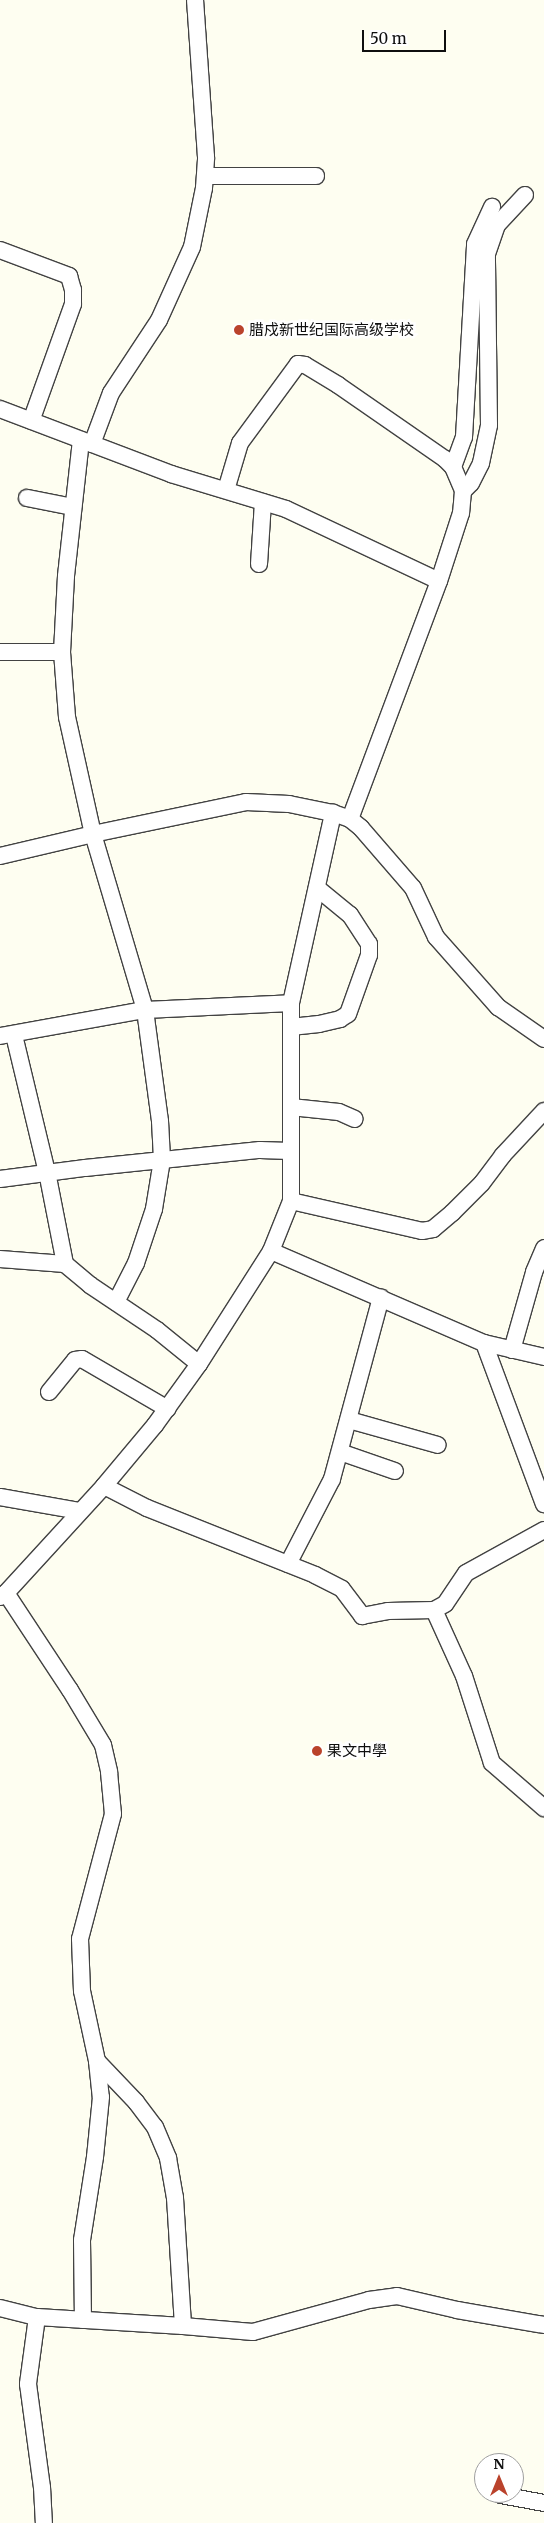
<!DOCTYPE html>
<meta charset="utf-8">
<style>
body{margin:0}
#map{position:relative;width:544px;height:2523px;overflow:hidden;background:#fefef1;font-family:Merriweather,"Noto Sans SC",serif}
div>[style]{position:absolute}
.roads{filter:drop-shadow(1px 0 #424242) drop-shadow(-1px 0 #424242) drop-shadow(0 1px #424242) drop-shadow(0 -1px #424242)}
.minor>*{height:16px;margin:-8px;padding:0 8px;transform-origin:8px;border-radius:8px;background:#fff}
.dots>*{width:14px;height:14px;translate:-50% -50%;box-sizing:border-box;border:2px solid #fff;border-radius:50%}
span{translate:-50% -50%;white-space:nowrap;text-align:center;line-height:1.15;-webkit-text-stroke:5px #fff;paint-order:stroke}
.poi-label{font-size:15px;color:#0f0f0f}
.left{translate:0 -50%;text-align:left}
.north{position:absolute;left:474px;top:2453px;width:50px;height:50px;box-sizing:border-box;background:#fff;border:1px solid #9f9f9f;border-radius:50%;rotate:0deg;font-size:14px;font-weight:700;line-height:20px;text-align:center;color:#0f0f0f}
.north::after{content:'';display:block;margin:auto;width:18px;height:22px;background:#ba432c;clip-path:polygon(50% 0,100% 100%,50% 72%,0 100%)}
.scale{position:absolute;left:362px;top:30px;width:84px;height:22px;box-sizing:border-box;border:2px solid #0f0f0f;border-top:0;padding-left:6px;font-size:15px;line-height:18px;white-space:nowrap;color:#0f0f0f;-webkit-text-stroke:4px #fff;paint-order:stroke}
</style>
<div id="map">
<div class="roads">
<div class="minor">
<i style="left:205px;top:176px;width:111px"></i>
<i style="left:0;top:250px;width:74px;rotate:20.6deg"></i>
<i style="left:69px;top:276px;width:15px;rotate:74deg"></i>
<i style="left:73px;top:290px;width:14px;rotate:90deg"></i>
<i style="left:73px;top:304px;width:124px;rotate:109.7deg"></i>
<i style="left:0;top:409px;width:183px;rotate:20.8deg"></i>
<i style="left:171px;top:474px;width:120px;rotate:16.9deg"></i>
<i style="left:286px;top:509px;width:169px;rotate:25.2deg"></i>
<i style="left:81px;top:440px;width:137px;rotate:96.3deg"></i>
<i style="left:66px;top:576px;width:76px;rotate:93deg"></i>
<i style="left:62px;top:652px;width:65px;rotate:85.6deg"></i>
<i style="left:67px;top:717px;width:120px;rotate:77.5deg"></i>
<i style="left:93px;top:834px;width:184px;rotate:73.5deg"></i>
<i style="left:145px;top:1010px;width:112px;rotate:82.3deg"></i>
<i style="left:160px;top:1121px;width:39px;rotate:87deg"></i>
<i style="left:162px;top:1160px;width:50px;rotate:99.3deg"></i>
<i style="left:154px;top:1209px;width:57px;rotate:108.4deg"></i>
<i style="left:136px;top:1263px;width:44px;rotate:117.1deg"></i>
<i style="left:92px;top:444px;width:54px;rotate:-69.6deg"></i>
<i style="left:111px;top:393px;width:87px;rotate:-56.7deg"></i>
<i style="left:159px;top:320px;width:80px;rotate:-65.7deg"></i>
<i style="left:192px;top:247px;width:60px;rotate:-78.5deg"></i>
<i style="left:204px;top:188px;width:31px;rotate:-86deg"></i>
<i style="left:206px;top:157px;width:157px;rotate:-94deg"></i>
<i style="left:453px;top:467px;width:32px;rotate:-70deg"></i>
<i style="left:464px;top:437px;width:193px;rotate:-86.7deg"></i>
<i style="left:475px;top:244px;width:41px;rotate:-65.3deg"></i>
<i style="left:226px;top:490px;width:49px;rotate:-73.4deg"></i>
<i style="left:240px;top:443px;width:98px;rotate:-53.7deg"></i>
<i style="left:298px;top:364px;width:7px;rotate:8deg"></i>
<i style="left:305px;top:365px;width:39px;rotate:31deg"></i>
<i style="left:338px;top:385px;width:130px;rotate:34.7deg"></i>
<i style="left:445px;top:459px;width:11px;rotate:45deg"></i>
<i style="left:453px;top:467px;width:26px;rotate:67deg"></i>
<i style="left:463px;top:491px;width:22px;rotate:95deg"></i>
<i style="left:461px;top:513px;width:71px;rotate:107.9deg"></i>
<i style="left:439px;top:581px;width:254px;rotate:110.5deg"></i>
<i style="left:463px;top:491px;width:11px;rotate:-45deg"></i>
<i style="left:471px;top:483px;width:22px;rotate:-63deg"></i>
<i style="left:481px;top:463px;width:39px;rotate:-78deg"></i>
<i style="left:489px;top:425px;width:171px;rotate:-90.7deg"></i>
<i style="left:487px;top:254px;width:31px;rotate:-71deg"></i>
<i style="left:497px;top:225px;width:41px;rotate:-47deg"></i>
<i style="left:27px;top:498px;width:47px;rotate:11.1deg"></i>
<i style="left:259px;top:564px;width:62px;rotate:-86.3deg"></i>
<i style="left:0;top:652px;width:62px"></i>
<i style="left:0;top:856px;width:96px;rotate:-13.3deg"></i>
<i style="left:93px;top:834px;width:156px;rotate:-11.8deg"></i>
<i style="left:246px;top:802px;width:43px;rotate:2.7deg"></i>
<i style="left:289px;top:804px;width:45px;rotate:11.6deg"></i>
<i style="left:333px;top:813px;width:18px;rotate:19deg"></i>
<i style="left:350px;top:819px;width:14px;rotate:39deg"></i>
<i style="left:361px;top:828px;width:79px;rotate:49.1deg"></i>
<i style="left:413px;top:888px;width:54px;rotate:64.9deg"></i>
<i style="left:436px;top:937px;width:94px;rotate:48.5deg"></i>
<i style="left:498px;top:1007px;width:56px;rotate:34.8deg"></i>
<i style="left:291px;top:1027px;width:28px;rotate:-6deg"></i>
<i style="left:319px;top:1024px;width:22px;rotate:-13deg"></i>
<i style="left:340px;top:1019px;width:9px;rotate:-32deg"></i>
<i style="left:348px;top:1014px;width:63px;rotate:-70.4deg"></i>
<i style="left:369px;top:955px;width:11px;rotate:-90deg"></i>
<i style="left:369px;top:944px;width:35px;rotate:-123deg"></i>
<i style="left:350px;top:915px;width:43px;rotate:-140.7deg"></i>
<i style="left:14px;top:1035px;width:141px;rotate:76.5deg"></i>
<i style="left:47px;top:1172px;width:94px;rotate:78.9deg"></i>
<i style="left:65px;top:1264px;width:33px;rotate:40deg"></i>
<i style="left:90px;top:1285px;width:81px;rotate:33.9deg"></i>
<i style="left:157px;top:1330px;width:54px;rotate:39deg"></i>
<i style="left:0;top:1036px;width:147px;rotate:-10.2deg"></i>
<i style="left:145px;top:1010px;width:146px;rotate:-2.7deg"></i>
<i style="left:291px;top:1107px;width:48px;rotate:5.9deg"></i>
<i style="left:339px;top:1112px;width:17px;rotate:24deg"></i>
<i style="left:0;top:1179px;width:86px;rotate:-7.4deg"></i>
<i style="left:85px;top:1168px;width:176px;rotate:-5.9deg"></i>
<i style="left:260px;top:1150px;width:30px;rotate:2deg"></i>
<i style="left:291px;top:1201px;width:134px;rotate:12.9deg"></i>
<i style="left:422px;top:1231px;width:11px;rotate:-10deg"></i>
<i style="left:433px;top:1229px;width:25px;rotate:-40deg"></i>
<i style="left:452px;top:1213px;width:42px;rotate:-45deg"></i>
<i style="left:482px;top:1183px;width:35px;rotate:-53deg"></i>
<i style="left:503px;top:1155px;width:60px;rotate:-47deg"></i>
<i style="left:271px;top:1251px;width:232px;rotate:23.4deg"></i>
<i style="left:484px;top:1343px;width:62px;rotate:13.1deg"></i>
<i style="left:0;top:1259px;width:65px;rotate:4.4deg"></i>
<i style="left:484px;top:1343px;width:172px;rotate:69.6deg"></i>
<i style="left:512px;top:1350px;width:81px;rotate:-74.2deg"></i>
<i style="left:534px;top:1272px;width:26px;rotate:-67deg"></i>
<i style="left:49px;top:1392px;width:41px;rotate:-50.9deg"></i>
<i style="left:75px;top:1360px;width:7px;rotate:-8deg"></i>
<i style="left:82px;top:1359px;width:99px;rotate:30.2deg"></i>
<i style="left:349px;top:1420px;width:92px;rotate:15.7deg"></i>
<i style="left:340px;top:1452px;width:58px;rotate:19.1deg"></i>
<i style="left:104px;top:1486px;width:48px;rotate:27.1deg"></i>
<i style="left:147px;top:1508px;width:181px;rotate:21.7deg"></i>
<i style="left:315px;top:1575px;width:30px;rotate:27deg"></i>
<i style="left:342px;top:1589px;width:34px;rotate:53deg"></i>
<i style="left:362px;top:1616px;width:26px;rotate:-11deg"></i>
<i style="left:388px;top:1611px;width:46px;rotate:-1.2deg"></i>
<i style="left:0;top:1497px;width:80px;rotate:10deg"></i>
<i style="left:544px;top:1530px;width:89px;rotate:151.1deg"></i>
<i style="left:466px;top:1573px;width:37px;rotate:124deg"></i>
<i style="left:445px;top:1604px;width:13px;rotate:151deg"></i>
<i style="left:434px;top:1610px;width:72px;rotate:65.6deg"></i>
<i style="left:464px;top:1676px;width:91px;rotate:72.2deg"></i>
<i style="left:492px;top:1763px;width:69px;rotate:40.9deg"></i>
<i style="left:288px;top:1564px;width:96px;rotate:-62.6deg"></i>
<i style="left:332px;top:1479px;width:188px;rotate:-74.9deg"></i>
<i style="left:6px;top:1593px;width:116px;rotate:56.6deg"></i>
<i style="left:70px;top:1690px;width:64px;rotate:59deg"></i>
<i style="left:103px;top:1745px;width:28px;rotate:77deg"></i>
<i style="left:109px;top:1772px;width:42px;rotate:84.6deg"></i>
<i style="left:113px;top:1814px;width:129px;rotate:104.8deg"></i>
<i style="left:80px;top:1939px;width:52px;rotate:87.8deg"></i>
<i style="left:82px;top:1991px;width:72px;rotate:77.9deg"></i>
<i style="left:97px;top:2061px;width:36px;rotate:84deg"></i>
<i style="left:101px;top:2097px;width:60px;rotate:95.7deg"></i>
<i style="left:95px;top:2157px;width:84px;rotate:98.9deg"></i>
<i style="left:82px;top:2240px;width:80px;rotate:89.3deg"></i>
<i style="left:0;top:1597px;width:7px;rotate:-34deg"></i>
<i style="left:6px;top:1593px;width:145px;rotate:-47.5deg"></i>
<i style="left:104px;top:1486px;width:80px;rotate:-50.1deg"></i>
<i style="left:155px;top:1425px;width:75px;rotate:-54.2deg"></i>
<i style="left:199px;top:1364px;width:134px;rotate:-57.5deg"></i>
<i style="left:271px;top:1251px;width:54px;rotate:-68.2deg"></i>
<i style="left:291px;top:1201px;width:198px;rotate:-90deg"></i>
<i style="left:291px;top:1003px;width:195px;rotate:-77.5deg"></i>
<i style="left:97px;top:2061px;width:57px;rotate:46.4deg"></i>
<i style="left:136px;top:2102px;width:31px;rotate:53deg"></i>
<i style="left:155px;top:2127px;width:34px;rotate:67deg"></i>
<i style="left:168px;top:2158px;width:41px;rotate:80.1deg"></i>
<i style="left:175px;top:2198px;width:128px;rotate:86.4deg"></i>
<i style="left:0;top:2308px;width:38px;rotate:14deg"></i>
<i style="left:37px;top:2317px;width:146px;rotate:3.5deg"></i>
<i style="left:183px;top:2326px;width:70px;rotate:4.9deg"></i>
<i style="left:253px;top:2332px;width:120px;rotate:-15.4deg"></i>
<i style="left:369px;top:2300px;width:28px;rotate:-8deg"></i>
<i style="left:397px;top:2296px;width:62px;rotate:13.1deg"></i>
<i style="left:457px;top:2310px;width:88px;rotate:9.8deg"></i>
<i style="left:37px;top:2317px;width:68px;rotate:97.7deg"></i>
<i style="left:28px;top:2384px;width:104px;rotate:82.3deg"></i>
<i style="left:42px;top:2487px;width:36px;rotate:87deg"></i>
<i style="left:501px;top:2495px;width:44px;rotate:10.5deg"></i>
</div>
</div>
<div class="dots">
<i style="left:239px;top:330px;background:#ba432c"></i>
<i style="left:317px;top:1751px;background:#ba432c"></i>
</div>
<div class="poi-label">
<span class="left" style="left:249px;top:330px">腊戍新世纪国际高级学校</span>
<span class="left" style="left:327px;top:1751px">果文中學</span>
</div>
<div class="north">N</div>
<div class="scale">50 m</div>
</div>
